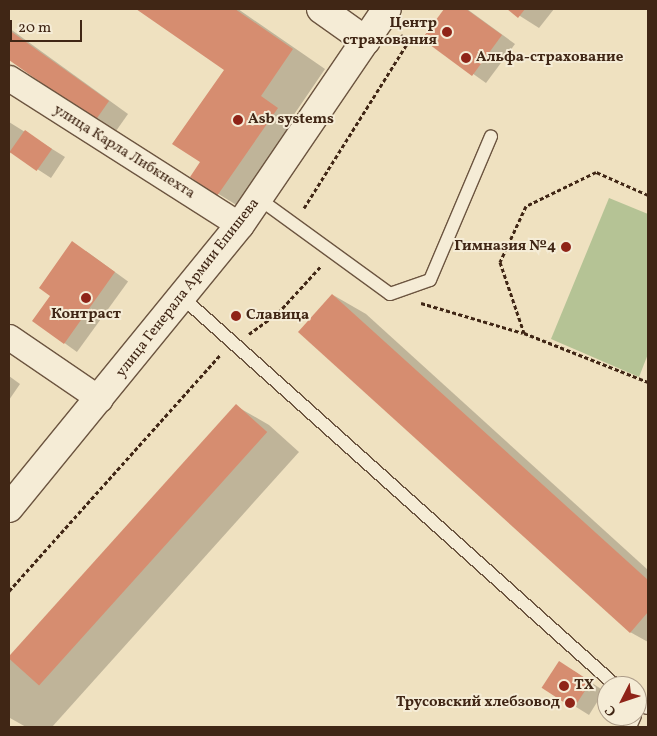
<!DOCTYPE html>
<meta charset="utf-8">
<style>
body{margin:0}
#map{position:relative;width:657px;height:736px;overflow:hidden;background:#efe1c0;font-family:Vollkorn,serif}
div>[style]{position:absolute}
.green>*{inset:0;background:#b5c395}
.shadow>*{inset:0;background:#0003;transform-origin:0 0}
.building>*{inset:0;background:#d68d70;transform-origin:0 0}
.path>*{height:3px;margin-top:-1.5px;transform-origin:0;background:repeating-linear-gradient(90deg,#402615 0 4px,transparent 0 6.5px)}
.roads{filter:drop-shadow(1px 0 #6c5540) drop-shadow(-1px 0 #6c5540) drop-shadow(0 1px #6c5540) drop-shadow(0 -1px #6c5540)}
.lane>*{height:12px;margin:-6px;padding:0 6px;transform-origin:6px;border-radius:6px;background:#f5ecd6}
.street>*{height:25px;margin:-12.5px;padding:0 12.5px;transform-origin:12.5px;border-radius:12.5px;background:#f5ecd6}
.secondary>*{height:28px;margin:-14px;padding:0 14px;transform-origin:14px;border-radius:14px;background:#f5ecd6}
.dots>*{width:14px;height:14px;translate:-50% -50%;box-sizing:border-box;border:2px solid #f5ecd6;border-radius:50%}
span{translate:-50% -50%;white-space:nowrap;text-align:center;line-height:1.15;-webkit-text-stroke:4px #f5ecd6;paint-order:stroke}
.poi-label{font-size:15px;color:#402615;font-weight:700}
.right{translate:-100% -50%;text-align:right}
.left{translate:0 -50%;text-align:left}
.street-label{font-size:15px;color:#402615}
.frame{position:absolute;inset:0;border:10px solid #402615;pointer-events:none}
.north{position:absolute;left:597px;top:676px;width:50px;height:50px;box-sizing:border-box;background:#f5ecd6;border:1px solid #ad9d89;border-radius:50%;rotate:229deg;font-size:14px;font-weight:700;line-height:20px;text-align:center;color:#402615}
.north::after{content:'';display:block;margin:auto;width:18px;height:22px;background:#8f2418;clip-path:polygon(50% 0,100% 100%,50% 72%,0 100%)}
.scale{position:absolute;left:10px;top:20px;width:72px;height:22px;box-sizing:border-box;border:2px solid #402615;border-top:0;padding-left:6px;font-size:15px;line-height:18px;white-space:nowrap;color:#402615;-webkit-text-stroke:4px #f5ecd6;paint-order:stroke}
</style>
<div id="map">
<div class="green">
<i style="clip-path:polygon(609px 198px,648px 214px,648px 354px,639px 377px,551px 339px)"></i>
</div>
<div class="shadow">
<i style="clip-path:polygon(138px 9px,238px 9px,325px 69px,293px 116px,311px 128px,251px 214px,191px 177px,202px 162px,225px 69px)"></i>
<i style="clip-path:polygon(446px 9px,467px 9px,515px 44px,486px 83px,424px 39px)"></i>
<i style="clip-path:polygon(509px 9px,554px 9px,539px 28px)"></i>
<i style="clip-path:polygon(9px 28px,128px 114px,116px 131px,9px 58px)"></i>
<i style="clip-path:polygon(9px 122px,65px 157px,51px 178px,11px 152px,9px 155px)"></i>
<i style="left:86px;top:251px;width:52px;height:87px;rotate:36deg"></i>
<i style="clip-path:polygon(333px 295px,366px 314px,648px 570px,648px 642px,630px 632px)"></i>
<i style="clip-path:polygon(9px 376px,20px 384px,9px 400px)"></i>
<i style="clip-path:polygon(236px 406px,269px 425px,299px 452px,52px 727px,26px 727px,10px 718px,9px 659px)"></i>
<i style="clip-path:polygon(574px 671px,604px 691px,589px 715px,544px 687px)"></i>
</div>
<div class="building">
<i style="clip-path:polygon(136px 9px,235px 9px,293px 49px,261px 96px,278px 108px,217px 196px,190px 177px,200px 162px,172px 144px,224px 70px)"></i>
<i style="clip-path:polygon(444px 9px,466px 9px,502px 35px,472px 76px,422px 39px)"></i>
<i style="clip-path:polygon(507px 9px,525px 9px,518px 18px)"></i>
<i style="clip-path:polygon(9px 30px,109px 101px,95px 121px,9px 60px)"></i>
<i style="left:25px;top:130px;width:33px;height:27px;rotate:35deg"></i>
<i style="clip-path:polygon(72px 241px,115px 272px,64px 344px,32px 321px,50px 296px,39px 288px)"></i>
<i style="clip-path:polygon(332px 294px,648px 580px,648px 612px,630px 633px,298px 332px)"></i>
<i style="left:236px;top:404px;width:42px;height:341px;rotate:42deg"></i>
<i style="left:559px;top:661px;width:38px;height:32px;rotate:33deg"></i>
</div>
<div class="path">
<i style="left:648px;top:195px;width:57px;rotate:-156.1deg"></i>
<i style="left:596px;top:172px;width:78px;rotate:154.1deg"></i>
<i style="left:526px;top:206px;width:62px;rotate:114.9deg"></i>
<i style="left:500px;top:262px;width:75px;rotate:71.3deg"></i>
<i style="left:524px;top:333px;width:133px;rotate:21.6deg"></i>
<i style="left:304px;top:208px;width:196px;rotate:-57.9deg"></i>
<i style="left:408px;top:42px;width:10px;rotate:-135deg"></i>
<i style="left:421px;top:303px;width:106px;rotate:16.4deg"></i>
<i style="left:249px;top:334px;width:36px;rotate:-36deg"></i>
<i style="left:278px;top:313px;width:64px;rotate:-47.5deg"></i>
<i style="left:9px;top:591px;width:317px;rotate:-48.2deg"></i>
</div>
<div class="roads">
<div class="lane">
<i style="left:258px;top:198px;width:163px;rotate:36deg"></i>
<i style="left:390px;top:294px;width:42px;rotate:-19.3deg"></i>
<i style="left:430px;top:280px;width:156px;rotate:-67deg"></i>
<i style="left:183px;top:298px;width:581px;rotate:41.86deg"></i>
<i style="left:637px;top:705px;width:11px;rotate:15deg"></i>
<i style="left:630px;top:727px;width:12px;rotate:-66deg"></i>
</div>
<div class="street">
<i style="left:9px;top:78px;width:274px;rotate:32.5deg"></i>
<i style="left:9px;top:337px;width:110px;rotate:34.3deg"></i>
</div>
<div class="secondary">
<i style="left:321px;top:9px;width:55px;rotate:35.4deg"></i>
<i style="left:9px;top:508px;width:365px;rotate:-50.8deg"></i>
<i style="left:240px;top:225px;width:261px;rotate:-55.8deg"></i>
</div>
</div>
<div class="dots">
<i style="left:447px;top:32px;background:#8f2418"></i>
<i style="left:466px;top:58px;background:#8f2418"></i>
<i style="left:238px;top:120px;background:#8f2418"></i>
<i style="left:566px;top:247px;background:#8f2418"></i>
<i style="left:86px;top:298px;background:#8f2418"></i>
<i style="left:236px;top:316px;background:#8f2418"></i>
<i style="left:564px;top:686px;background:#8f2418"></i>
<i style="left:570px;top:703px;background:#8f2418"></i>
</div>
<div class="poi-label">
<span class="right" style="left:437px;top:32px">Центр<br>страхования</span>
<span class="left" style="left:476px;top:58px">Альфа-страхование</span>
<span class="left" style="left:248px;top:120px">Asb systems</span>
<span class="right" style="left:556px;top:247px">Гимназия №4</span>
<span style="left:86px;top:315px">Контраст</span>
<span class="left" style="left:246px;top:316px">Славица</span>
<span class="left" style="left:574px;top:686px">ТХ</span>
<span class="right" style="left:560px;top:703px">Трусовский хлебзовод</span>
</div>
<div class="street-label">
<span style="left:124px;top:152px;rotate:32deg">улица Карла Либкнехта</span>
<span style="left:188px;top:288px;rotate:-52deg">улица Генерала Армии Епишева</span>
</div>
<div class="frame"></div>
<div class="north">С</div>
<div class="scale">20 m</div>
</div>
